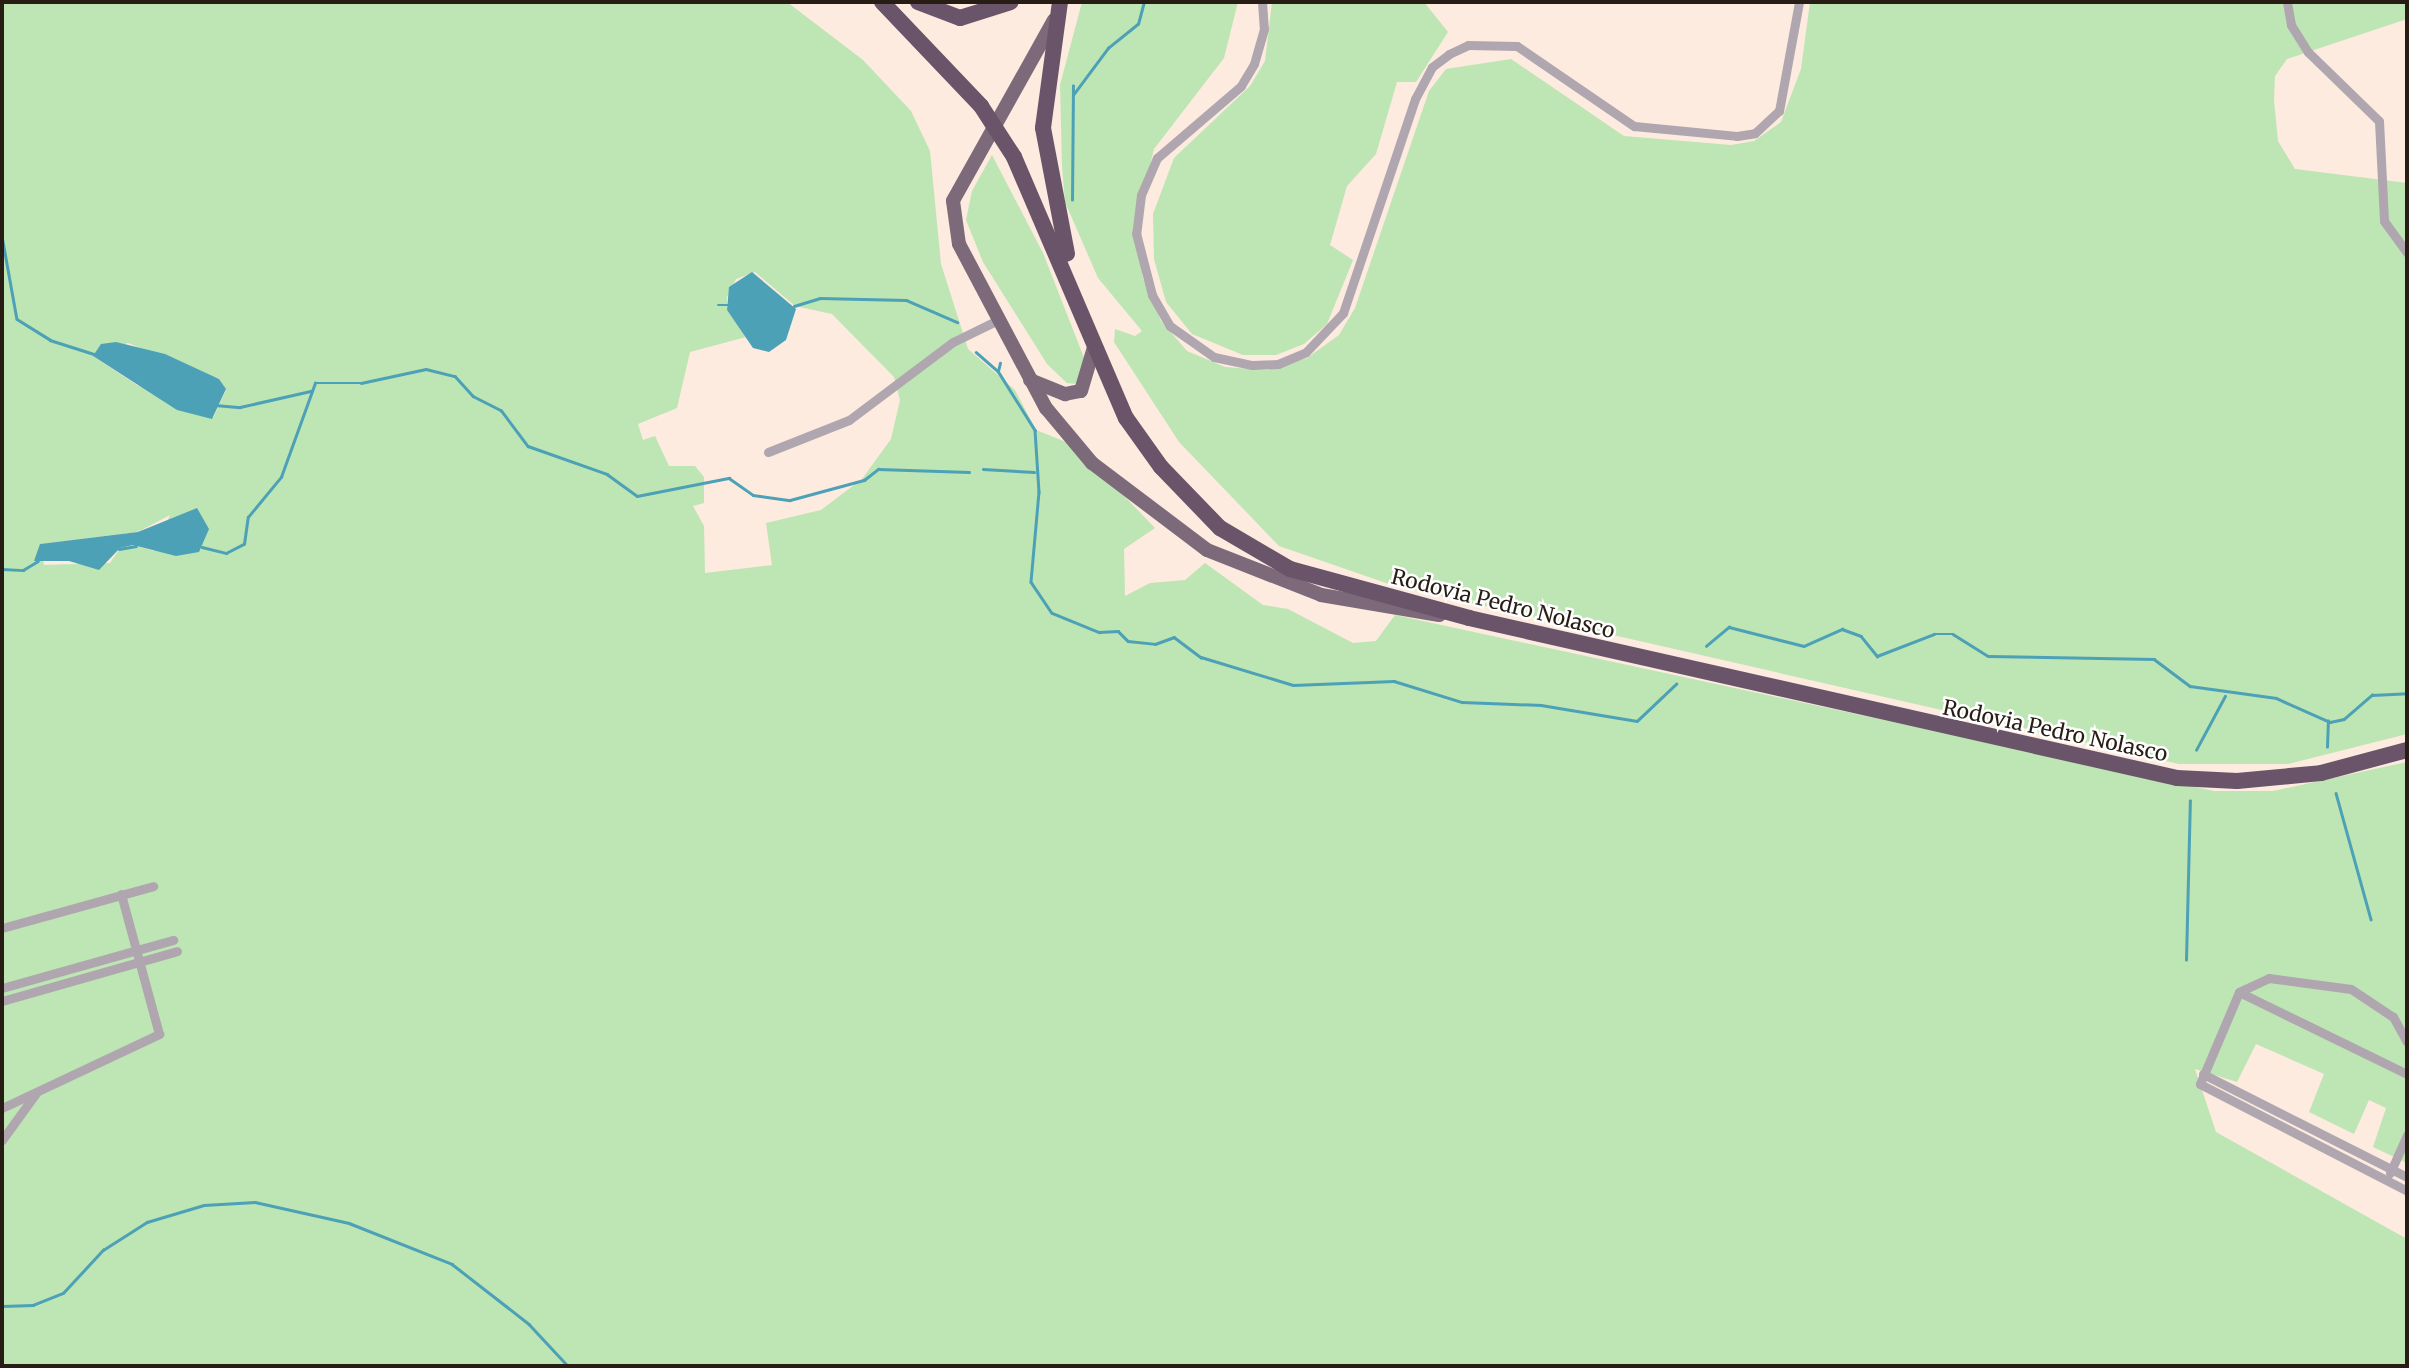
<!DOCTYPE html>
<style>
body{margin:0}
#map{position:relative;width:2409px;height:1368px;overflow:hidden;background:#fcebde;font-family:Merriweather,serif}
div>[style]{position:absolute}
.green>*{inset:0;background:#bee5b4}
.water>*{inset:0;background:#4da1b6}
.stream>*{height:2.5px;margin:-1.25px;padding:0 1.25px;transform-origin:1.25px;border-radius:1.25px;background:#4da1b6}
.street>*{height:9px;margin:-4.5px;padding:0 4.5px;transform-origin:4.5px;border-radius:4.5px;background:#b0a6b0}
.primary>*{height:14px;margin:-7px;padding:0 7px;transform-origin:7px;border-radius:7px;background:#7c6a7b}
.highway>*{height:16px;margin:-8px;padding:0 8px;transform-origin:8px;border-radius:8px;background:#695469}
.highway-bridge>*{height:16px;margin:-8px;padding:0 8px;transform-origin:8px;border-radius:8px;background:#695469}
span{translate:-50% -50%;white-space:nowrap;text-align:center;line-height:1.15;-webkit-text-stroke:5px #fff;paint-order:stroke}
.street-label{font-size:21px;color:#271d15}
.frame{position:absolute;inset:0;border:4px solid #271d15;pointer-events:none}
</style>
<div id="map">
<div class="green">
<i style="clip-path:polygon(evenodd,2px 2px,787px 2px,863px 60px,911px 111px,930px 151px,941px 264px,968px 349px,1015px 390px,1036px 430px,1076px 446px,1155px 528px,1124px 549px,1125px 596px,1150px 583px,1185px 580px,1205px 563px,1263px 605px,1288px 609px,1353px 643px,1376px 641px,1395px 615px,2214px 791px,2273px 791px,2407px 762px,2407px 1163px,2373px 1147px,2386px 1108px,2369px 1100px,2354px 1134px,2309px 1112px,2324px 1074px,2256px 1044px,2237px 1082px,2195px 1069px,2216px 1132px,2407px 1239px,2407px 1366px,2px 1366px,2px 2px,755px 272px,795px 306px,832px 314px,894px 377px,900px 400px,891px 439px,862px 479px,821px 510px,766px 523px,772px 565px,705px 573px,704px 526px,693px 506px,704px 503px,704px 477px,695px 466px,669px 466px,655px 436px,643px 440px,638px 424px,677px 408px,690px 352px,746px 337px,727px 310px,727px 297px,736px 279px,755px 272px,2px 2px,128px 343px,219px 379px,226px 390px,213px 418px,137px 385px,94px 357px,128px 343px,2px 2px,170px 515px,154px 551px,133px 545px,120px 548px,110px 563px,44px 565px,40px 544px,138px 532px,170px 515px)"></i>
<i style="clip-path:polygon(1082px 2px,1238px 2px,1224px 58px,1154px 149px,1135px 227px,1143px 279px,1161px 321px,1187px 351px,1225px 367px,1267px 370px,1307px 358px,1339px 335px,1355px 308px,1429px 91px,1446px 69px,1511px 59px,1624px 136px,1731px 145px,1754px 141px,1781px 122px,1801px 69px,1810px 2px,2407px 2px,2407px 19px,2287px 59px,2275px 76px,2274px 100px,2278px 141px,2295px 169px,2407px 183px,2407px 734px,2288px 764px,2179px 764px,1389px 584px,1279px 546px,1179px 442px,1114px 342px,1115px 329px,1135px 336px,1142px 331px,1098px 278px,1065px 202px,1062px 166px,1060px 85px)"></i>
<i style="clip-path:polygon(1272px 2px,1424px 2px,1448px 32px,1416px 82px,1397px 82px,1376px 154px,1347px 186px,1330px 245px,1353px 260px,1327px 324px,1304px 344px,1276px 355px,1243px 355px,1192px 334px,1166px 302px,1154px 259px,1153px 214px,1174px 158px,1250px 86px,1265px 61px)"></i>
<i style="clip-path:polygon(992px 155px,1043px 253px,1088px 368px,1078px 384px,1067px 383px,1047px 364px,983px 262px,966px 220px,972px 191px)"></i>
</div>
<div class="water">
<i style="clip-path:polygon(752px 272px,796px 309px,786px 340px,769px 352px,753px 348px,727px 310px,729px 287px)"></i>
<i style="clip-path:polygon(116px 342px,165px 354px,219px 379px,226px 389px,212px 419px,177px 410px,93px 356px,101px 344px)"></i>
<i style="clip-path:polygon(197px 508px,209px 529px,199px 552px,176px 556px,133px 545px,120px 548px,99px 570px,69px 561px,34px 561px,40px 544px,138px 532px)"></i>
</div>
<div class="stream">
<i style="left:1073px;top:95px;width:59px;rotate:-53.3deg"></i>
<i style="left:1108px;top:48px;width:38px;rotate:-39deg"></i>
<i style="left:1138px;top:24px;width:23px;rotate:-75deg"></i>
<i style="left:1072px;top:200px;width:114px;rotate:-89.5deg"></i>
<i style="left:2px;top:236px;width:84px;rotate:79.8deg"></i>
<i style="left:17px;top:319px;width:39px;rotate:32deg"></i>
<i style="left:50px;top:340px;width:49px;rotate:17.7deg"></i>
<i style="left:718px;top:305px;width:10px"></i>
<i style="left:794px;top:306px;width:27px;rotate:-17deg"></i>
<i style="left:820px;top:298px;width:86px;rotate:1.3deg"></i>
<i style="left:906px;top:300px;width:56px;rotate:23.3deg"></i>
<i style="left:976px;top:352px;width:29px;rotate:41deg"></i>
<i style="left:998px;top:371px;width:70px;rotate:57.9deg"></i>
<i style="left:1035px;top:430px;width:62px;rotate:86.3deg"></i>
<i style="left:1039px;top:492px;width:90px;rotate:95.1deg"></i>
<i style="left:1031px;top:582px;width:37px;rotate:56deg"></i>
<i style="left:1052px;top:613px;width:51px;rotate:22deg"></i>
<i style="left:1099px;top:632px;width:19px;rotate:-3deg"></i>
<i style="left:1118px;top:631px;width:14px;rotate:45deg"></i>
<i style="left:1128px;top:641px;width:27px;rotate:6deg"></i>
<i style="left:1155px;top:644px;width:20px;rotate:-20deg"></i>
<i style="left:1174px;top:637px;width:34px;rotate:37deg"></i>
<i style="left:1201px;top:657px;width:96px;rotate:16.9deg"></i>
<i style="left:1293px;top:685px;width:101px;rotate:-2.3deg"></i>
<i style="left:1394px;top:681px;width:71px;rotate:17.2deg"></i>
<i style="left:1462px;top:702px;width:79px;rotate:2.2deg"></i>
<i style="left:1541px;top:705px;width:97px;rotate:9.5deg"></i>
<i style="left:1637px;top:721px;width:54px;rotate:-43.5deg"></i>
<i style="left:998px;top:371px;width:8px;rotate:-76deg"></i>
<i style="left:215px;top:405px;width:25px;rotate:5deg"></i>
<i style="left:240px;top:407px;width:73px;rotate:-12.7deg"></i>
<i style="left:983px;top:469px;width:51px;rotate:3.4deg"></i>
<i style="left:202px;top:547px;width:25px;rotate:14deg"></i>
<i style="left:226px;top:553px;width:20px;rotate:-27deg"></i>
<i style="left:244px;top:544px;width:27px;rotate:-82deg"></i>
<i style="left:248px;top:517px;width:52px;rotate:-50.5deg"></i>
<i style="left:281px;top:477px;width:100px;rotate:-70.1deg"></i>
<i style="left:315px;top:383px;width:46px"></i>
<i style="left:361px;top:383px;width:66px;rotate:-12.2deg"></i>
<i style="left:426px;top:369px;width:30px;rotate:14deg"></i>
<i style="left:455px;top:376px;width:27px;rotate:48deg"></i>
<i style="left:473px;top:396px;width:31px;rotate:27deg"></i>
<i style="left:501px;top:410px;width:45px;rotate:53.1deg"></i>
<i style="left:528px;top:446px;width:84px;rotate:19.5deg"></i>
<i style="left:607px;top:474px;width:37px;rotate:36deg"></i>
<i style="left:637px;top:496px;width:94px;rotate:-11.1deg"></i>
<i style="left:729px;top:478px;width:29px;rotate:35deg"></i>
<i style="left:753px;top:495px;width:37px;rotate:8deg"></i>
<i style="left:790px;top:500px;width:77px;rotate:-15.1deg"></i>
<i style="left:864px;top:480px;width:18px;rotate:-38deg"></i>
<i style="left:878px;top:469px;width:91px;rotate:1.9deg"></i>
<i style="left:119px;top:549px;width:17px;rotate:-10deg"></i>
<i style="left:2px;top:569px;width:21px;rotate:3deg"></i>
<i style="left:23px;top:570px;width:17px;rotate:-31deg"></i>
<i style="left:1706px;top:646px;width:30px;rotate:-40deg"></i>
<i style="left:1729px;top:627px;width:77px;rotate:14.2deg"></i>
<i style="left:1804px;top:646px;width:42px;rotate:-24.1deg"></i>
<i style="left:1842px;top:629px;width:20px;rotate:20deg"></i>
<i style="left:1861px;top:636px;width:26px;rotate:51deg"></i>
<i style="left:1877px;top:656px;width:61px;rotate:-21.1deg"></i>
<i style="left:1934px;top:634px;width:19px"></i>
<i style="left:1953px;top:634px;width:41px;rotate:32.2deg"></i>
<i style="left:1988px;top:656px;width:166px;rotate:1deg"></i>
<i style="left:2154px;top:659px;width:45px;rotate:36.9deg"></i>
<i style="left:2190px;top:686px;width:87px;rotate:7.9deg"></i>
<i style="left:2276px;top:698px;width:59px;rotate:24deg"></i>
<i style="left:2330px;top:722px;width:14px;rotate:-12deg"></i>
<i style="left:2344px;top:719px;width:37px;rotate:-41deg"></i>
<i style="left:2372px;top:695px;width:35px;rotate:-3deg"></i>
<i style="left:2327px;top:747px;width:26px;rotate:-88deg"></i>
<i style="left:2196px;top:750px;width:61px;rotate:-61.8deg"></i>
<i style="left:2336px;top:793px;width:131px;rotate:74.5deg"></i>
<i style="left:2186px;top:960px;width:159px;rotate:-88.6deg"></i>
<i style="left:2px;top:1306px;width:31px;rotate:-2deg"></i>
<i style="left:33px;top:1305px;width:32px;rotate:-22deg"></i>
<i style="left:63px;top:1293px;width:59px;rotate:-47.1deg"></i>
<i style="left:103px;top:1250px;width:52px;rotate:-32.5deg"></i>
<i style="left:147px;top:1222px;width:59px;rotate:-16.6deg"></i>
<i style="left:204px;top:1205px;width:51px;rotate:-3.4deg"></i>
<i style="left:255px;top:1202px;width:96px;rotate:12.6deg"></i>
<i style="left:349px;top:1223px;width:111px;rotate:21.7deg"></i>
<i style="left:452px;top:1264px;width:98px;rotate:37.9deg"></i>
<i style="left:529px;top:1324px;width:57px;rotate:47.1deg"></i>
</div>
<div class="street">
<i style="left:1262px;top:2px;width:27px;rotate:86deg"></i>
<i style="left:1264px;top:29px;width:36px;rotate:106deg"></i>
<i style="left:1254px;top:64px;width:26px;rotate:121deg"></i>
<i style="left:1241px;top:86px;width:111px;rotate:139.4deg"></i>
<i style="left:1157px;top:158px;width:40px;rotate:113.4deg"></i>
<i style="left:1141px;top:195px;width:38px;rotate:97deg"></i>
<i style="left:1136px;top:233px;width:64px;rotate:75.5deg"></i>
<i style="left:1152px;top:295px;width:36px;rotate:60deg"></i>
<i style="left:1170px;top:326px;width:54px;rotate:35.2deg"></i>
<i style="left:1214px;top:357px;width:39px;rotate:12deg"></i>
<i style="left:1252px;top:365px;width:26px;rotate:-2deg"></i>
<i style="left:1278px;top:364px;width:30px;rotate:-23deg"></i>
<i style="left:1306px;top:352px;width:54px;rotate:-46.5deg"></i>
<i style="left:1343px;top:313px;width:226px;rotate:-71.4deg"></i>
<i style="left:1415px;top:99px;width:36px;rotate:-62deg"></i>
<i style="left:1432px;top:67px;width:21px;rotate:-37deg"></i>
<i style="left:1449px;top:54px;width:21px;rotate:-25deg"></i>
<i style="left:1468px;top:45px;width:49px;rotate:1.2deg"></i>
<i style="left:1517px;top:46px;width:142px;rotate:34.4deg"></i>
<i style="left:1634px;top:126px;width:103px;rotate:5.5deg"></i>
<i style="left:1737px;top:136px;width:18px;rotate:-9deg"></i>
<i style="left:1755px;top:133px;width:33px;rotate:-43deg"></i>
<i style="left:1779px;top:111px;width:111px;rotate:-79.6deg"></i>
<i style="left:2287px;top:2px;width:23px;rotate:80deg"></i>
<i style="left:2291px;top:25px;width:32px;rotate:58deg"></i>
<i style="left:2308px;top:52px;width:99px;rotate:44.2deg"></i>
<i style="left:2379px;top:121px;width:100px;rotate:87.1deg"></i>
<i style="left:2384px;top:221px;width:39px;rotate:54deg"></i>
<i style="left:768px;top:452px;width:87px;rotate:-21.6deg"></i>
<i style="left:849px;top:420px;width:130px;rotate:-36.9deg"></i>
<i style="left:953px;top:342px;width:52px;rotate:-26.1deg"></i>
<i style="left:2px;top:928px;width:157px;rotate:-15.5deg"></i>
<i style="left:2px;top:988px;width:178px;rotate:-15.7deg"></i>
<i style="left:2239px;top:992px;width:187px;rotate:26deg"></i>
<i style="left:2px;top:1001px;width:182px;rotate:-15.9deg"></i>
<i style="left:2407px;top:1042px;width:29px;rotate:-119deg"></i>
<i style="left:2393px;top:1017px;width:50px;rotate:-146.3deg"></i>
<i style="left:2351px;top:989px;width:83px;rotate:-172.4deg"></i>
<i style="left:2269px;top:978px;width:33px;rotate:155deg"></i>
<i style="left:2239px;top:992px;width:100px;rotate:113deg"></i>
<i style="left:2200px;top:1084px;width:233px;rotate:27.3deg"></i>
<i style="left:2203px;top:1074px;width:229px;rotate:26.8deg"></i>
<i style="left:2px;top:1108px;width:174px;rotate:-25.2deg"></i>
<i style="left:159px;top:1034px;width:145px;rotate:-105.2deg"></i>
<i style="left:2px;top:1140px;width:58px;rotate:-54.1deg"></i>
<i style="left:2390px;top:1173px;width:42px;rotate:-65.9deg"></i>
</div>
<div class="primary">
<i style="left:1054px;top:20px;width:207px;rotate:119.2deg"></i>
<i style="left:953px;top:201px;width:43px;rotate:82.1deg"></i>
<i style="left:959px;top:244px;width:186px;rotate:62.1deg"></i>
<i style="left:1046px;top:408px;width:72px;rotate:50.1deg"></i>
<i style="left:1092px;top:463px;width:144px;rotate:37.1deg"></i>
<i style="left:1207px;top:550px;width:123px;rotate:21.5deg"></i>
<i style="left:1321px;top:595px;width:120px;rotate:9.6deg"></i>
<i style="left:1030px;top:380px;width:38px;rotate:22deg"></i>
<i style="left:1065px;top:394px;width:16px;rotate:-11deg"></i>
<i style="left:1081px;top:391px;width:46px;rotate:-73.5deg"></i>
</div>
<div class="highway">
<i style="left:882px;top:2px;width:144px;rotate:46.4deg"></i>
<i style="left:918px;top:2px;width:45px;rotate:20.9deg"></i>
<i style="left:960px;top:18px;width:53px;rotate:-17.4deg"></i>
<i style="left:1060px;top:2px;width:127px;rotate:97.7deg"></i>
<i style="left:1043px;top:128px;width:128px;rotate:79.2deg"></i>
<i style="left:1014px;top:157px;width:284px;rotate:66.8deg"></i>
<i style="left:1126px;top:418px;width:60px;rotate:54.5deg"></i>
<i style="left:1161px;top:467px;width:85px;rotate:46deg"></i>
<i style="left:1220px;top:528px;width:81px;rotate:30.4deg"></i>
<i style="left:1290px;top:569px;width:186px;rotate:15.3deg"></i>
<i style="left:1469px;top:618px;width:726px;rotate:12.73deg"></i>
<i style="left:2177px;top:778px;width:60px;rotate:2.9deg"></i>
<i style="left:2237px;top:781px;width:84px;rotate:-5.4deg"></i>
<i style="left:2321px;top:773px;width:89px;rotate:-15deg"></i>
</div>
<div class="highway-bridge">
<i style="left:981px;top:106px;width:61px;rotate:57.1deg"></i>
</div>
<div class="street-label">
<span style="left:1503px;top:604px;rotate:14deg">Rodovia Pedro Nolasco</span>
<span style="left:2055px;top:731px;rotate:12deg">Rodovia Pedro Nolasco</span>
</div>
<div class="frame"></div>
</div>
